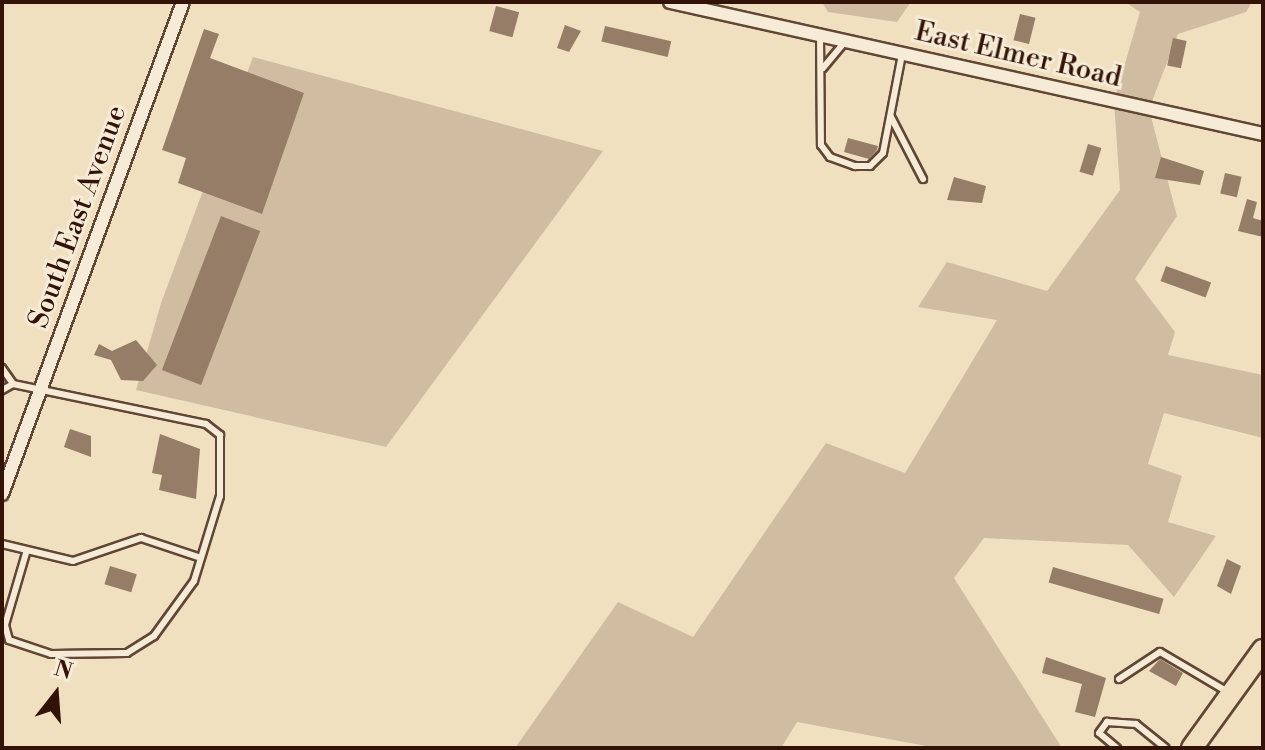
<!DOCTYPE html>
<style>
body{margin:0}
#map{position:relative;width:1265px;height:750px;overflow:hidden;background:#f0e0c0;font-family:"Libre Bodoni",serif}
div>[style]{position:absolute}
.green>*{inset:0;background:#d0bda1}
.building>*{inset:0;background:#957d67;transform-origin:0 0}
.roads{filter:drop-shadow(2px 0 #624635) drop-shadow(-2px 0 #624635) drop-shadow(0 2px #624635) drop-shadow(0 -2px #624635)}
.service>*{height:6px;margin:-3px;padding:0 3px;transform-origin:3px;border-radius:3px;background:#f5ebd6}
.minor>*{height:12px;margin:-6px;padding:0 6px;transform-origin:6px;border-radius:6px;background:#f5ebd6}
.primary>*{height:20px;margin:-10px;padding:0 10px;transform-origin:10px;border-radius:10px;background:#f0e0c0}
span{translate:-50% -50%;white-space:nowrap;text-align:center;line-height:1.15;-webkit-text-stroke:6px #f5ebd6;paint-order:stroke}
.street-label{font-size:28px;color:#331207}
.frame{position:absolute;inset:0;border:4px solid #331207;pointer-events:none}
.north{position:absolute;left:16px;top:654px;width:80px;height:80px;-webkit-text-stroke:6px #f5ebd6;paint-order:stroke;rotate:17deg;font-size:22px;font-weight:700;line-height:32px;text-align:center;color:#331207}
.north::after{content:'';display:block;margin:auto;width:28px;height:36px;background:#331207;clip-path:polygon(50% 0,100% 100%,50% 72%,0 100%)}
</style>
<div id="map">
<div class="green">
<i style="clip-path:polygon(822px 2px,911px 2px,897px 22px,828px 12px)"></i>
<i style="clip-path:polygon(1125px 2px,1252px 2px,1246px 12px,1178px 34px,1149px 109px,1177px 216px,1135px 279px,1175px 332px,1168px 355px,1263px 375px,1263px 438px,1164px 413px,1148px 464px,1182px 476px,1168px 522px,1216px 536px,1174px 597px,1128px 545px,984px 538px,954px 578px,1062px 748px,937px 748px,797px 722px,781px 748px,515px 748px,618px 602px,693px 637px,826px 443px,905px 473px,997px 320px,918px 307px,947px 262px,1047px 291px,1120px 190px,1114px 101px,1140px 12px)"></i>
<i style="clip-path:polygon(253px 57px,603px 151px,386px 447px,136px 390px,161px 303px)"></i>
</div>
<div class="building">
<i style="left:496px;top:6px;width:24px;height:26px;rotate:15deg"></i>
<i style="left:1020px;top:14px;width:16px;height:27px;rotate:14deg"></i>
<i style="clip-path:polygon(565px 25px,581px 31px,569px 52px,557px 48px)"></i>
<i style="left:605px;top:26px;width:68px;height:16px;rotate:13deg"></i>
<i style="clip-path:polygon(204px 29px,219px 34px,210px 58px,304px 93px,262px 214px,178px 183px,186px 158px,162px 150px)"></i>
<i style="left:1173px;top:38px;width:14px;height:28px;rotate:12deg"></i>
<i style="clip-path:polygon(848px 138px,878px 146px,877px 150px,869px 159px,844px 152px)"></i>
<i style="left:1088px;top:144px;width:14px;height:29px;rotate:17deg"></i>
<i style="clip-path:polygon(1161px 157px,1204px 171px,1200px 185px,1155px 178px)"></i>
<i style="left:1225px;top:173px;width:17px;height:21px;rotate:13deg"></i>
<i style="clip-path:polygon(954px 177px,986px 186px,982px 203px,947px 200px)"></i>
<i style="clip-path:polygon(1247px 199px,1257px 202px,1253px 218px,1263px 221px,1263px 237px,1238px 231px)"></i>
<i style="left:221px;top:216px;width:42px;height:165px;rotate:21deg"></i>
<i style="left:1166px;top:266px;width:48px;height:16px;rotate:20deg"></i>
<i style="clip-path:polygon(136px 340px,157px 365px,143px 381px,121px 380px,111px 360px,94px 355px,99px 344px,112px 351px)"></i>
<i style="clip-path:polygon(70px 429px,91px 436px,91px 457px,64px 447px)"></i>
<i style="clip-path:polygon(160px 434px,200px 449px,196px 499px,159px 490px,162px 475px,152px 473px)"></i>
<i style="clip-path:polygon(1227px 559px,1241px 566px,1231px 594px,1217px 586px)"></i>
<i style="left:110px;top:566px;width:28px;height:19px;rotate:17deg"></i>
<i style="left:1053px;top:567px;width:115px;height:16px;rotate:16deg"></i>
<i style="clip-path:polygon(1046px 657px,1106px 678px,1095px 717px,1075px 712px,1082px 684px,1042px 673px)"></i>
<i style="clip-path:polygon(1160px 659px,1183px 673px,1176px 686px,1149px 671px)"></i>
</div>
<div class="roads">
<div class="service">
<i style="left:820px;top:36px;width:109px;rotate:89.5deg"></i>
<i style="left:821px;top:145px;width:15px;rotate:53deg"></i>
<i style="left:830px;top:157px;width:27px;rotate:20deg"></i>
<i style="left:855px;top:166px;width:15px"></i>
<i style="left:870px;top:166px;width:18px;rotate:-45deg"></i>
<i style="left:883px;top:153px;width:101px;rotate:-79.1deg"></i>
<i style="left:823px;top:68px;width:35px;rotate:-50deg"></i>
<i style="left:891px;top:117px;width:70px;rotate:62.7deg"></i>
<i style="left:2px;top:368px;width:19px;rotate:55deg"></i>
<i style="left:13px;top:384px;width:13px;rotate:151deg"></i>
<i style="left:13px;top:384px;width:197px;rotate:11.7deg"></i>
<i style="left:206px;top:424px;width:18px;rotate:38deg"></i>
<i style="left:220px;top:435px;width:61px;rotate:90deg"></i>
<i style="left:220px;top:496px;width:89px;rotate:107deg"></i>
<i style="left:194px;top:581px;width:68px;rotate:126deg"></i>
<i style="left:154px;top:636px;width:32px;rotate:148deg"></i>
<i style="left:127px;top:653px;width:76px;rotate:179.2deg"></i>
<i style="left:51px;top:654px;width:44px;rotate:-161.6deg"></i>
<i style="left:9px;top:640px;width:16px;rotate:-105deg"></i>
<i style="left:5px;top:625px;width:75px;rotate:-73.7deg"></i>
<i style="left:2px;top:544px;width:73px;rotate:13.5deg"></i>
<i style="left:73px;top:561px;width:72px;rotate:-18.7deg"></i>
<i style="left:141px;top:538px;width:63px;rotate:18.4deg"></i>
<i style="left:1119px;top:679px;width:49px;rotate:-33.4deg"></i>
<i style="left:1160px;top:652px;width:79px;rotate:30.5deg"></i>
<i style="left:1117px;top:748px;width:23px;rotate:-140deg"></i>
<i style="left:1099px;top:733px;width:14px;rotate:-54deg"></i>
<i style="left:1107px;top:722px;width:29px;rotate:4deg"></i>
<i style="left:1136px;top:724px;width:38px;rotate:39deg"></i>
</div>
<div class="minor">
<i style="left:670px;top:2px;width:608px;rotate:12.55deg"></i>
<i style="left:2px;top:494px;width:524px;rotate:-69.8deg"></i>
</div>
<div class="primary">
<i style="left:1192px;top:748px;width:121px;rotate:-54.1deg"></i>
</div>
</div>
<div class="street-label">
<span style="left:1018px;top:55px;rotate:13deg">East Elmer Road</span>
<span style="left:78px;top:217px;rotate:-70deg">South East Avenue</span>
</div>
<div class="frame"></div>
<div class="north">N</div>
</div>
